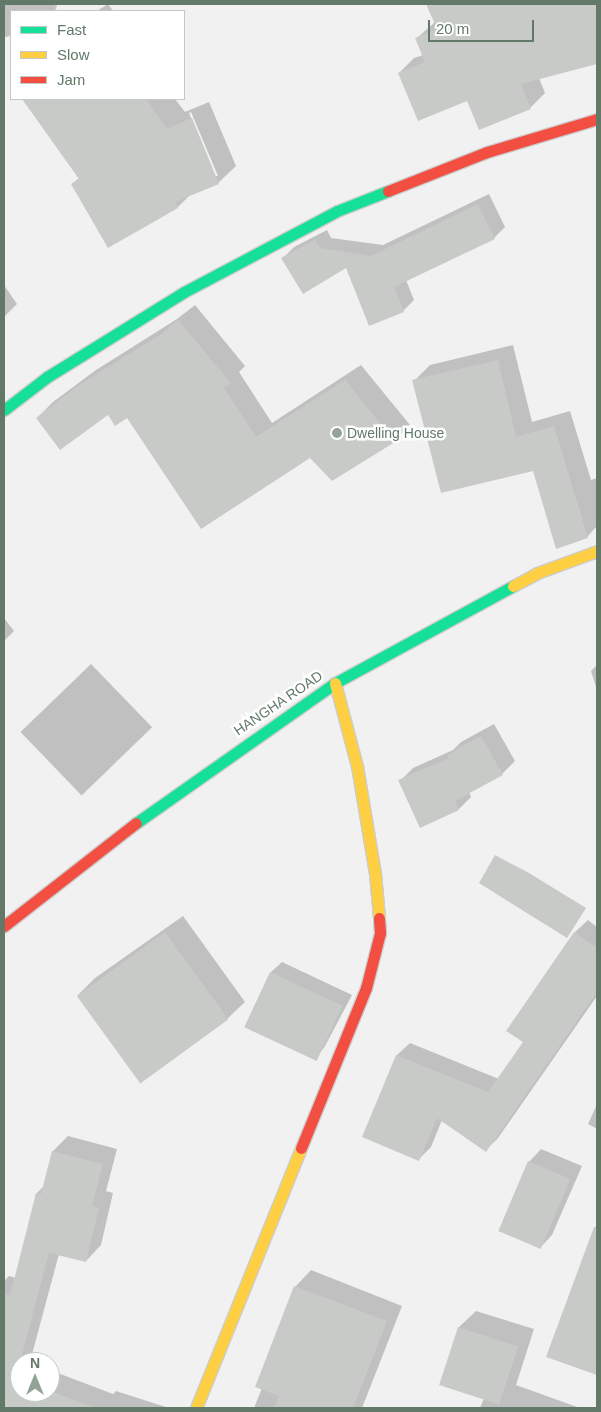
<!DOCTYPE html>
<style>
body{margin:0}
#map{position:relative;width:601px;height:1412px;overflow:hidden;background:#f2f1f1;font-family:Arial,sans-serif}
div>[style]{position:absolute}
.shadow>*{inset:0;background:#0003;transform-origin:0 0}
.building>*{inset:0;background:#c8cac8;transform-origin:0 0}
.roads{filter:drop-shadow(1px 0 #cccdcc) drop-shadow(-1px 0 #cccdcc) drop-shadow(0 1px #cccdcc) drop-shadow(0 -1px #cccdcc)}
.street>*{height:28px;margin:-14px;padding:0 14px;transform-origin:14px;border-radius:14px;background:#c0c1c0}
.fast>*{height:11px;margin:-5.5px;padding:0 5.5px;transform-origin:5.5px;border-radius:5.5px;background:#16e098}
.slow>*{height:11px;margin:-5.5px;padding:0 5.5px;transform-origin:5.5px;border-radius:5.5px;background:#ffcf43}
.jam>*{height:11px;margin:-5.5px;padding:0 5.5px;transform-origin:5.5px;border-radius:5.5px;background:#f24e42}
.dots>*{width:14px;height:14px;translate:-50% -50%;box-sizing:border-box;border:2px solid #fff;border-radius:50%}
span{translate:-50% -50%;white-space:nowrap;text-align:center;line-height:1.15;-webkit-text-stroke:5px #fff;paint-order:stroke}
.poi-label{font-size:14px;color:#627968}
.left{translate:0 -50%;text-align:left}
.street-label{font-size:14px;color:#627968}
.frame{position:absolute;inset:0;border:5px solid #627968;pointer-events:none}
.legend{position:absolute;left:10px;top:10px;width:175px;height:90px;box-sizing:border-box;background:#fff;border:1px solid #c0c9c3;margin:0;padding:6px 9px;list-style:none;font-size:15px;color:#627968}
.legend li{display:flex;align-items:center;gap:10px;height:25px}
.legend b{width:25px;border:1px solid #c0c9c3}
.north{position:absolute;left:10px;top:1352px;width:50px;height:50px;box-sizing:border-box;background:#fff;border:1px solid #c0c9c3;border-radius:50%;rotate:0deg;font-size:14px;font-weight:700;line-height:20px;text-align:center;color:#627968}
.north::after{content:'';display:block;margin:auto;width:18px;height:22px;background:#94a398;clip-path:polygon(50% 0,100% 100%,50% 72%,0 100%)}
.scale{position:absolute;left:428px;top:20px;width:106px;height:22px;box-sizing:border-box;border:2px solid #627968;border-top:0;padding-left:6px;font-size:15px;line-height:18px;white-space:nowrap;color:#627968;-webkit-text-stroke:4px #fff;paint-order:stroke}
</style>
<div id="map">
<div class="shadow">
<i style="clip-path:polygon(108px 4px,113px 11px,97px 11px)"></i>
<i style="clip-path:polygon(428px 4px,597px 4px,597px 63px,539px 78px,545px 93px,530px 108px,468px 100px,399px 73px,414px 58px,423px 55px,417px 38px,435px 22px)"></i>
<i style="clip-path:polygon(evenodd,23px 99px,175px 99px,185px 112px,209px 102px,236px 166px,219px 182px,190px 195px,178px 207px,108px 246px,72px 184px,79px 178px,23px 99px,191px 112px,218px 176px,215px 176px,189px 113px,191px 112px)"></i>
<i style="clip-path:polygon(489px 194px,505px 227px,494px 238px,406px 280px,414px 300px,403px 311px,347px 266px,283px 258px,294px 247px,327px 230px,331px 238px,383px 245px)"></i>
<i style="clip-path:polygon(4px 285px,17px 304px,4px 317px)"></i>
<i style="clip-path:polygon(195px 305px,245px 366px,239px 372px,272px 423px,361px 365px,410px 425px,394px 441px,310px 457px,109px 413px,37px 418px,53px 402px,96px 370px,177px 319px)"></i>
<i style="clip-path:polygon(513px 345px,532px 422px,570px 411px,591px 480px,597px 478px,597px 526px,587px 537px,534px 469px,414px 381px,430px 365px)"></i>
<i style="clip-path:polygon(4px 618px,14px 631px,4px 641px)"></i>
<i style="left:91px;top:664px;width:88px;height:98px;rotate:46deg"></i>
<i style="clip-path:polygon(597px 665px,597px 690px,591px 671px)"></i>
<i style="clip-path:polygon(494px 724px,515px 761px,502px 774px,469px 792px,471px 797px,459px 809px,400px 781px,413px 768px,453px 750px,461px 742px)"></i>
<i style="clip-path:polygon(183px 916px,245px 1002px,227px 1019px,140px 1081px,78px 995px,95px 978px)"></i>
<i style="clip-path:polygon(588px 920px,597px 927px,597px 996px,498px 1138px,486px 1150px,442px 1120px,431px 1147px,419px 1159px,397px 1055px,410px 1043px,499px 1079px,525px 1042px,508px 1031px,575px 932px)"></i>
<i style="clip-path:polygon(282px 962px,352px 995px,324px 1048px,313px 1059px,271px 972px)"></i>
<i style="clip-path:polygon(597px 1104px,597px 1129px,588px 1124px)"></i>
<i style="clip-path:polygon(68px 1136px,117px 1149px,106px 1191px,113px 1193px,101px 1245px,86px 1261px,59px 1254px,30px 1362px,20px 1362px,20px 1392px,50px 1392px,50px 1370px,113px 1394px,116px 1391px,169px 1408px,4px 1408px,4px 1281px,9px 1276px,16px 1278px,37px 1193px,44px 1186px,53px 1151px)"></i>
<i style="clip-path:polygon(541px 1149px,582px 1166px,552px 1235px,540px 1248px,529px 1162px)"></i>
<i style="clip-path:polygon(597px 1252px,597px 1374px,548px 1356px,580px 1269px)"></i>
<i style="clip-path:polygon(311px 1270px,402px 1306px,362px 1408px,254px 1408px,262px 1388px,257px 1386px,296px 1286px)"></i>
<i style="clip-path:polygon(476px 1311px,534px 1329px,516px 1385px,580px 1408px,480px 1408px,484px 1398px,442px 1384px,459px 1327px)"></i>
</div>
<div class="building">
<i style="clip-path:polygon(426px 4px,597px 4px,597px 64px,521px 84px,531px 109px,479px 130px,467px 101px,418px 121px,398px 73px,425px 62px,415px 38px,437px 29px)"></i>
<i style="clip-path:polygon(22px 99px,146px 99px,167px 129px,192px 118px,219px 184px,175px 202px,178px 208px,108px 248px,71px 184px,79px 179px)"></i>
<i style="clip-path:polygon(478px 204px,495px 239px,394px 287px,404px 312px,369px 326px,346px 268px,303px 294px,281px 258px,315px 240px,320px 248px,371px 256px)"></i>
<i style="clip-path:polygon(178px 320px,231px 383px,224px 388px,256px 437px,345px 380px,395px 442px,332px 481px,310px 458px,201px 529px,127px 418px,115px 426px,108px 415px,60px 450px,36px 418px,79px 385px,160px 335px)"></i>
<i style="clip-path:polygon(498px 360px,516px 437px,554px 426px,588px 538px,556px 549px,533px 471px,441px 493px,412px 380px)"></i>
<i style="clip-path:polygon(481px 736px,503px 775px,455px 801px,459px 810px,420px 828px,398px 780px,449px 758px,447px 755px)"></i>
<i style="clip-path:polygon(495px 855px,529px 873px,586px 908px,567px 938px,479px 883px)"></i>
<i style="left:165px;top:932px;width:108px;height:109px;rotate:54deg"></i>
<i style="clip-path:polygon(574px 932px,597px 948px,597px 992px,486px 1152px,437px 1118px,419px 1161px,362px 1137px,396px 1055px,488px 1092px,523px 1042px,506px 1031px)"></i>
<i style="left:270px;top:972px;width:80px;height:61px;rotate:25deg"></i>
<i style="clip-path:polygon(52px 1151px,103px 1164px,92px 1206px,99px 1208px,86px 1262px,49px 1253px,16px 1377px,20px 1379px,20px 1392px,50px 1391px,90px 1406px,90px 1408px,4px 1408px,4px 1294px,10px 1296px,36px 1193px,41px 1194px)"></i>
<i style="left:528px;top:1161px;width:46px;height:76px;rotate:23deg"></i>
<i style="clip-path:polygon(594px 1227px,597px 1227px,597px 1375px,546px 1357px)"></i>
<i style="clip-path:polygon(294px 1286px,387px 1321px,353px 1408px,274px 1408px,279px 1396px,255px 1387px)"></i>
<i style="left:458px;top:1327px;width:63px;height:61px;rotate:18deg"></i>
</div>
<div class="roads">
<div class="street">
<i style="left:26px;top:11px;width:17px;rotate:-24deg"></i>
<i style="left:4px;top:22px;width:8px;rotate:-30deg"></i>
</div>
<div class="fast">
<i style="left:4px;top:410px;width:54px;rotate:-37.5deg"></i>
<i style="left:47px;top:377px;width:161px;rotate:-31.8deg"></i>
<i style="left:184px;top:292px;width:173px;rotate:-27.9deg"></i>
<i style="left:337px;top:211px;width:55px;rotate:-21.4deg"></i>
<i style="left:136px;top:823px;width:243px;rotate:-35.1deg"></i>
<i style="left:335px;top:683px;width:203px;rotate:-28.6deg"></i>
</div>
<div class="slow">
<i style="left:513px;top:586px;width:27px;rotate:-28deg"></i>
<i style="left:537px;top:573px;width:64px;rotate:-20.1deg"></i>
<i style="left:335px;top:683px;width:86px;rotate:75.2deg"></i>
<i style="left:357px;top:766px;width:109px;rotate:80.5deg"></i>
<i style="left:375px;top:873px;width:45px;rotate:84.9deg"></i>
<i style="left:196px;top:1408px;width:280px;rotate:-68deg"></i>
</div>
<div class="jam">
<i style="left:388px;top:191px;width:106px;rotate:-21.5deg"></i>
<i style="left:487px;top:152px;width:115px;rotate:-16.7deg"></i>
<i style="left:4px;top:926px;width:167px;rotate:-38deg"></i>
<i style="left:301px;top:1148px;width:173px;rotate:-67.9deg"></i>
<i style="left:366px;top:988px;width:57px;rotate:-75.7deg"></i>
<i style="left:380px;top:933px;width:15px;rotate:-94deg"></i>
</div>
</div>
<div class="dots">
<i style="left:337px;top:433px;background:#94a398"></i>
</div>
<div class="poi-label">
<span class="left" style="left:347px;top:433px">Dwelling House</span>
</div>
<div class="street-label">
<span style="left:278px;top:703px;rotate:-34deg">HANGHA ROAD</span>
</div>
<div class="frame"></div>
<ul class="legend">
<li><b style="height:6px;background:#16e098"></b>Fast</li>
<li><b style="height:6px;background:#ffcf43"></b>Slow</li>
<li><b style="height:6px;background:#f24e42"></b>Jam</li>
</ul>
<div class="north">N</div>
<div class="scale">20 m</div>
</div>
